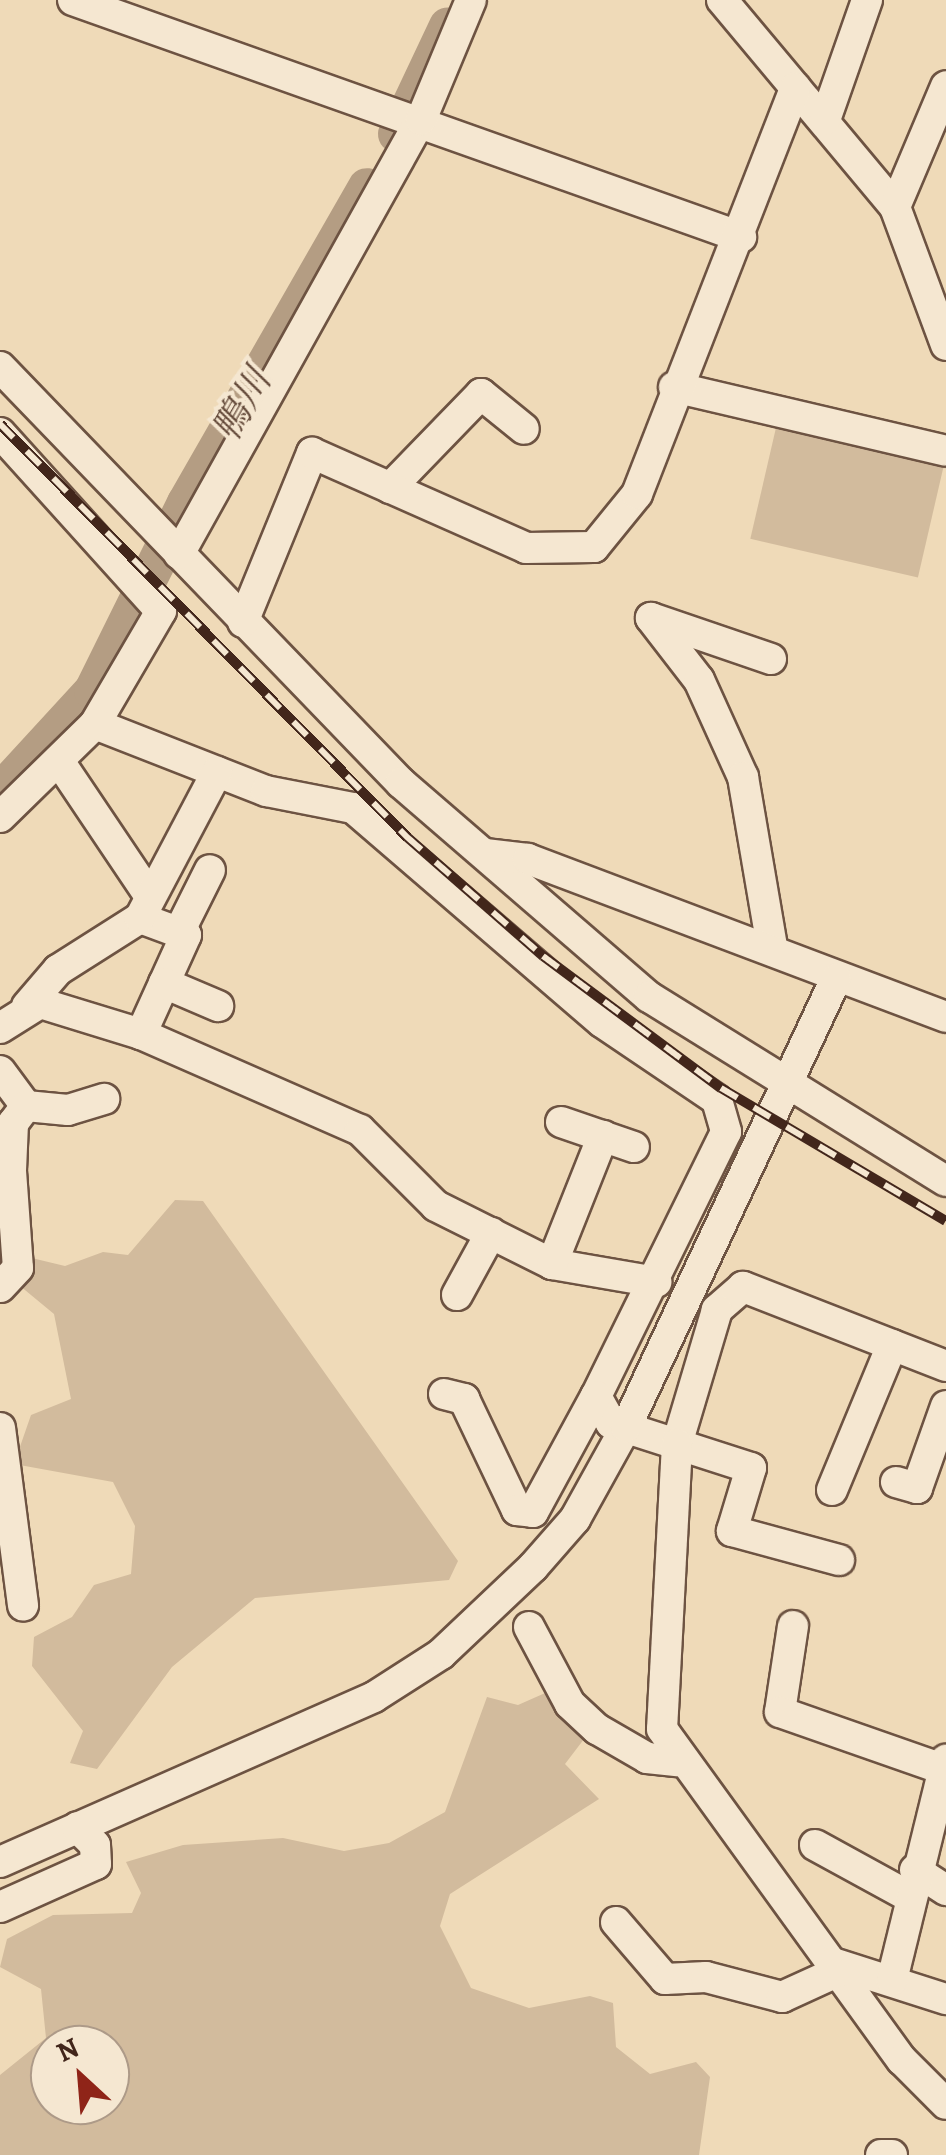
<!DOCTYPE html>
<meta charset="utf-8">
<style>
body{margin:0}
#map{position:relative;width:946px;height:2155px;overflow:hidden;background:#efdab8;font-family:Alegreya,"Noto Serif JP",serif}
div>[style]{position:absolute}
.green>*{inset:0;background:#d2bb9d;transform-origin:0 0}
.river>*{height:38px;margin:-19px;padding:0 19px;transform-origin:19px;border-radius:19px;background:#b49d83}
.roads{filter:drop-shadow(2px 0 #6d5342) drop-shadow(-2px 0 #6d5342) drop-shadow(0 2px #6d5342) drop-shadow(0 -2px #6d5342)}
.minor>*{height:30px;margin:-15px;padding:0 15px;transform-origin:15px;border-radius:15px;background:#f5e7d1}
.rail>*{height:10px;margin-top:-5px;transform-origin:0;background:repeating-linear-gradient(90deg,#f5e7d1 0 19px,#42261b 0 38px);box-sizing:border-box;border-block:2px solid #42261b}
span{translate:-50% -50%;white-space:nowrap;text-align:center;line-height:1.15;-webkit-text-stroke:8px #f5e7d1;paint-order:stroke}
.water-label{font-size:38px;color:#644a3a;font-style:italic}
.north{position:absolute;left:30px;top:2025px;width:100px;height:100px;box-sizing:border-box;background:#f5e7d1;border:2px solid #ad9a88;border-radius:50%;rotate:334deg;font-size:28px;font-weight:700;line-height:40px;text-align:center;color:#42261b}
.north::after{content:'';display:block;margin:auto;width:35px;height:45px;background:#8f2418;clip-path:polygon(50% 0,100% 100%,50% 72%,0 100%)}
</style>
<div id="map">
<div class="green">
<i style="left:778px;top:419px;width:172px;height:123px;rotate:13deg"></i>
<i style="clip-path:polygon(175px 1200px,203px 1201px,458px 1561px,449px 1580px,255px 1598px,172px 1667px,97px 1769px,70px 1763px,83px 1731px,32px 1666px,34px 1637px,72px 1617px,94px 1585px,131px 1574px,135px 1526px,113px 1482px,14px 1464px,31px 1415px,71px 1399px,54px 1314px,8px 1276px,15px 1254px,65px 1266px,103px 1252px,128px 1255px)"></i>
<i style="clip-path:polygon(evenodd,561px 1686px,597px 1722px,565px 1764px,599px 1799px,450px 1894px,440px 1926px,471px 1988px,529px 2008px,590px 1996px,613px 2003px,616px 2047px,650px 2074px,696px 2062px,710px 2077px,699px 2155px,0 2155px,0 2075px,46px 2038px,41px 1989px,0 1967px,7px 1939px,53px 1915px,132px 1913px,141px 1893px,126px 1862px,183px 1845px,283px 1838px,344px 1851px,389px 1843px,445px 1812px,487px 1697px,518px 1705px,561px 1686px,50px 2045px,110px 2045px,110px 2105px,50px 2105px,50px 2045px)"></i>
</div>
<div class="river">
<i style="left:397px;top:134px;width:119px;rotate:-64.7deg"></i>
<i style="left:0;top:792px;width:137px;rotate:-47.4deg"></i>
<i style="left:93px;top:691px;width:210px;rotate:-63.7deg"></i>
<i style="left:186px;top:503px;width:364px;rotate:-60.2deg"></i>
</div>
<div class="roads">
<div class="minor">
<i style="left:73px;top:0;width:709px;rotate:19.53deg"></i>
<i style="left:722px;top:0;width:270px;rotate:50.1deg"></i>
<i style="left:895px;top:207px;width:147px;rotate:69.7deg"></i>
<i style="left:825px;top:120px;width:127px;rotate:-70.7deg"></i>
<i style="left:895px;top:207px;width:131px;rotate:-67.1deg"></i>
<i style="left:0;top:367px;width:578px;rotate:46.05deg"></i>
<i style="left:401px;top:783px;width:328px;rotate:40.8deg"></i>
<i style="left:649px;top:997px;width:349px;rotate:31.8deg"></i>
<i style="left:674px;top:387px;width:279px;rotate:13.2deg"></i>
<i style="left:0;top:433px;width:240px;rotate:47.9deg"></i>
<i style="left:161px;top:611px;width:131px;rotate:120.3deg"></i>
<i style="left:390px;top:488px;width:131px;rotate:-45.9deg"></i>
<i style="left:481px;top:394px;width:55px;rotate:39.1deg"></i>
<i style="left:179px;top:554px;width:497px;rotate:-60.9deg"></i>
<i style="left:421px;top:120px;width:130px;rotate:-67.4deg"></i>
<i style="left:243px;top:622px;width:183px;rotate:-67.8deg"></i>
<i style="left:312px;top:453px;width:234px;rotate:23.9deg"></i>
<i style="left:526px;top:548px;width:68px;rotate:-0.8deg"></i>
<i style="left:594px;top:547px;width:68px;rotate:-50.9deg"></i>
<i style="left:637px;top:494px;width:436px;rotate:-68.7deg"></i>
<i style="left:771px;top:659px;width:127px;rotate:-161.1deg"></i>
<i style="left:651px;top:618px;width:78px;rotate:52.3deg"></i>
<i style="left:699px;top:680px;width:107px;rotate:65.6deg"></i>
<i style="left:743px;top:777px;width:171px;rotate:80.3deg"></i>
<i style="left:59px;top:761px;width:158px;rotate:56.1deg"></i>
<i style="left:0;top:817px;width:133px;rotate:-44.4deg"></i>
<i style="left:95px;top:724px;width:184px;rotate:21.4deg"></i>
<i style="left:266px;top:791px;width:89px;rotate:11.1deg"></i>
<i style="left:353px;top:808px;width:328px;rotate:40.7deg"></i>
<i style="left:602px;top:1022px;width:139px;rotate:34.1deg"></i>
<i style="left:717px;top:1100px;width:33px;rotate:74deg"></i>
<i style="left:726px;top:1132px;width:294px;rotate:116.2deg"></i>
<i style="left:596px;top:1396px;width:31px;rotate:61deg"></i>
<i style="left:611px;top:1423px;width:147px;rotate:17.8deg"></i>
<i style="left:751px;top:1468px;width:66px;rotate:106.8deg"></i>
<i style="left:732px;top:1531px;width:111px;rotate:15.2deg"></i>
<i style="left:485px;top:854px;width:43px;rotate:6.6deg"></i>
<i style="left:528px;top:859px;width:447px;rotate:20.7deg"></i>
<i style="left:140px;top:918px;width:49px;rotate:20.3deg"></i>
<i style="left:186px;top:935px;width:109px;rotate:114.4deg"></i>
<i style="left:179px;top:932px;width:69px;rotate:-63.4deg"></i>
<i style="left:164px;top:983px;width:59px;rotate:23.1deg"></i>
<i style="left:27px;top:1006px;width:48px;rotate:-49.3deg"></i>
<i style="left:58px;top:970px;width:97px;rotate:-32.4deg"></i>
<i style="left:140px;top:918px;width:165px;rotate:-62.2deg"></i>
<i style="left:0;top:1028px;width:47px;rotate:-32deg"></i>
<i style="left:40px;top:1003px;width:106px;rotate:17.1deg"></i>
<i style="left:141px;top:1034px;width:239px;rotate:23.7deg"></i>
<i style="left:360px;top:1130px;width:107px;rotate:45deg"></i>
<i style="left:436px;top:1206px;width:130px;rotate:26.6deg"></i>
<i style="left:552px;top:1264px;width:106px;rotate:9.8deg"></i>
<i style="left:0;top:1071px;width:44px;rotate:53.4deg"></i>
<i style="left:26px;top:1106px;width:21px;rotate:127deg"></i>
<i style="left:13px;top:1123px;width:48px;rotate:92.4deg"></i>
<i style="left:11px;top:1171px;width:97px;rotate:85.9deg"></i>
<i style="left:18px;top:1268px;width:26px;rotate:133deg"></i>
<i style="left:26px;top:1106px;width:42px;rotate:5.4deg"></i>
<i style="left:68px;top:1110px;width:38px;rotate:-17deg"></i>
<i style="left:561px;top:1122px;width:77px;rotate:18.9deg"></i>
<i style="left:552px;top:1264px;width:138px;rotate:-68.3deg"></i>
<i style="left:457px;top:1295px;width:71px;rotate:-61.3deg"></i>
<i style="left:946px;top:1366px;width:218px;rotate:-158.7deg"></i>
<i style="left:743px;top:1287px;width:35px;rotate:139deg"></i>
<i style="left:717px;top:1310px;width:140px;rotate:106.6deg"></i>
<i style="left:677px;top:1444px;width:285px;rotate:93deg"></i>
<i style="left:662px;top:1729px;width:409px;rotate:54.1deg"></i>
<i style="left:902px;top:2060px;width:62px;rotate:45deg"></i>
<i style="left:444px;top:1394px;width:21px;rotate:14deg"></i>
<i style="left:464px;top:1399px;width:123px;rotate:64.5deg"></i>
<i style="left:517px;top:1510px;width:16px;rotate:7deg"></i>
<i style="left:533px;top:1512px;width:132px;rotate:-61.5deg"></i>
<i style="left:0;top:1428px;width:179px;rotate:82.6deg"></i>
<i style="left:896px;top:1482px;width:22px;rotate:16deg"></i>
<i style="left:917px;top:1488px;width:87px;rotate:-70.5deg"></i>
<i style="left:832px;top:1490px;width:157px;rotate:-67.5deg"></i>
<i style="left:793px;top:1626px;width:87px;rotate:98.6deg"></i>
<i style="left:780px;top:1712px;width:173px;rotate:19.3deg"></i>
<i style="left:529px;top:1627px;width:87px;rotate:62deg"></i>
<i style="left:570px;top:1704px;width:37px;rotate:43deg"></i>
<i style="left:597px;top:1729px;width:58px;rotate:30.1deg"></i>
<i style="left:647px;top:1758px;width:31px;rotate:6deg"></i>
<i style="left:815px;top:1845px;width:108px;rotate:28.7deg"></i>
<i style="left:0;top:1862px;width:409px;rotate:-23.8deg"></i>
<i style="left:374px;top:1697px;width:80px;rotate:-32.7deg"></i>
<i style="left:441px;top:1654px;width:127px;rotate:-43.4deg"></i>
<i style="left:533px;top:1567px;width:64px;rotate:-48.8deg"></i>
<i style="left:575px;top:1519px;width:105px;rotate:-61deg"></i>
<i style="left:626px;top:1427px;width:495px;rotate:-64.9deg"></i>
<i style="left:915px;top:1870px;width:37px;rotate:33deg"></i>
<i style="left:0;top:1907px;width:105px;rotate:-24.1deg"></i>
<i style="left:96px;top:1864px;width:19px;rotate:-93deg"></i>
<i style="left:95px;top:1845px;width:25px;rotate:-135deg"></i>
<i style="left:616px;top:1922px;width:75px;rotate:49.3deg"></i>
<i style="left:665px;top:1979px;width:41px;rotate:-2.8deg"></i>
<i style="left:706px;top:1977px;width:79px;rotate:14.7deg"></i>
<i style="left:782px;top:1997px;width:63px;rotate:-24.5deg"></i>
<i style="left:833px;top:1963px;width:119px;rotate:17.7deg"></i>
<i style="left:892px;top:1980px;width:227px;rotate:-76.2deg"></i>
<i style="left:881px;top:2155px;width:11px"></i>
</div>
</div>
<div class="rail">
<i style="left:0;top:424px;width:580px;rotate:45.42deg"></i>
<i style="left:407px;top:837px;width:181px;rotate:41.2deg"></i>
<i style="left:543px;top:956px;width:222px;rotate:36.6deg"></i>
<i style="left:721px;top:1088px;width:261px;rotate:30.6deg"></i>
</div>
<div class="water-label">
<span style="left:242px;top:405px;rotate:-60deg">鴨川</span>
</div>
<div class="north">N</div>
</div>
